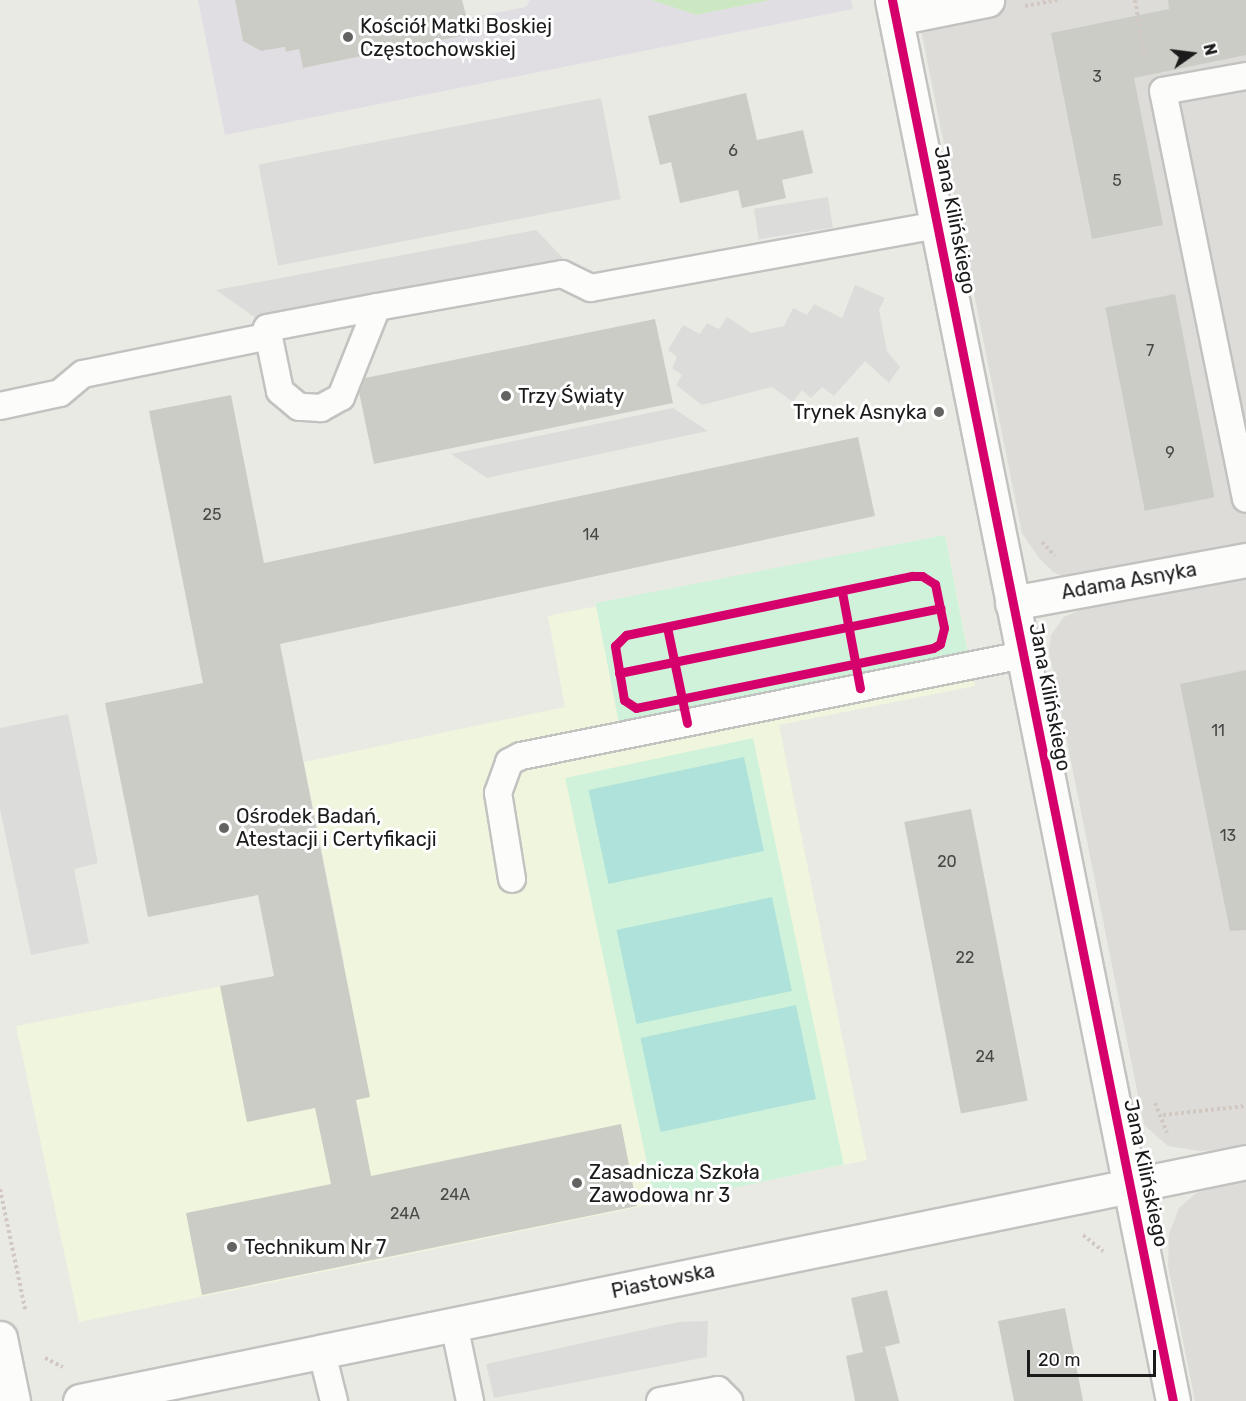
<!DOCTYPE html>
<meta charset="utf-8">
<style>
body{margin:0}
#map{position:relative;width:1246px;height:1401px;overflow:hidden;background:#eaeae4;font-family:Rubik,sans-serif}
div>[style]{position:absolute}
.residential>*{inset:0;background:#dddcd9}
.education>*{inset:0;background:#f0f5dd}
.grass>*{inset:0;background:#cce8c2}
.park>*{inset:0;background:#d1f2da;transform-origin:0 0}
.pitch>*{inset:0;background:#afe2da;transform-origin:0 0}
.parking>*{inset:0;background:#dcdcda;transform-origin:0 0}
.plaza>*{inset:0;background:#e1dee3}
.building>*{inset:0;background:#ccccc7;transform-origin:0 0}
.path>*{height:4px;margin-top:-2px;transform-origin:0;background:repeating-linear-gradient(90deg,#d1c8c1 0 3px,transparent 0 6px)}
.roads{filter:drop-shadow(2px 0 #c2c2c0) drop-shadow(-2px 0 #c2c2c0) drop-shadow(0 2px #c2c2c0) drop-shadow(0 -2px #c2c2c0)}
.service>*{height:26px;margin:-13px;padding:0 13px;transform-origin:13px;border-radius:13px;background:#fcfcfb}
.minor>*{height:33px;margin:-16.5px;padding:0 16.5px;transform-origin:16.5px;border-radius:16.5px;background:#fcfcfb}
.tertiary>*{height:33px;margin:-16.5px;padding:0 16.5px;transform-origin:16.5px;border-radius:16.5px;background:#fcfcfb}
.cycleway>*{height:9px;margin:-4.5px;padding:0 4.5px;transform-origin:4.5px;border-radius:4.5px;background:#d6006c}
.dots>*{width:16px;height:16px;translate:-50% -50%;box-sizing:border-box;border:3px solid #fff;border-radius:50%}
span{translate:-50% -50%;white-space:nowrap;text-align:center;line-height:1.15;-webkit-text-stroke:6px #fff;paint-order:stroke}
.number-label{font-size:16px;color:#474746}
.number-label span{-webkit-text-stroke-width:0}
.poi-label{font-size:20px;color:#1b1b1b}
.left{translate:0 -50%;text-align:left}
.right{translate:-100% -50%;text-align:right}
.street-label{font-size:20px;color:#1b1b1b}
.north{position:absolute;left:1162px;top:24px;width:60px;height:60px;-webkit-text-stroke:4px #fff;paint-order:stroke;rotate:76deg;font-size:16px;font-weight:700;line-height:24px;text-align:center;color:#1b1b1b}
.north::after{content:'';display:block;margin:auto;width:21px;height:27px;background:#1b1b1b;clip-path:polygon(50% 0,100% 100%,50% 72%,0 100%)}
.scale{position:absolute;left:1027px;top:1350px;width:129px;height:27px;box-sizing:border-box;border:3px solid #1b1b1b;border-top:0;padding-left:8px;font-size:18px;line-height:21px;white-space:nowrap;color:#1b1b1b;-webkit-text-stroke:4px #fff;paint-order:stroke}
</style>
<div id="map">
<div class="residential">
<i style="clip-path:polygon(915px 0,1246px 0,1246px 550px,1070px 579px,1053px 572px,1039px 558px,1022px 533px)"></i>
<i style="clip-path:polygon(1246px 574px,1246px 1401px,1195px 1401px,1168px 1266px,1169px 1234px,1179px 1208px,1196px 1193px,1233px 1182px,1226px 1149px,1200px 1151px,1168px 1146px,1144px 1125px,1049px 652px,1051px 635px,1064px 617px,1098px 602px)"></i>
</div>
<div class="education">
<i style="clip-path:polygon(945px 535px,975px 686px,779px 725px,867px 1160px,79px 1322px,16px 1026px,344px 962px,304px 762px,565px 707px,548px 616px)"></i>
</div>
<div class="grass">
<i style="clip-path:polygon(651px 0,771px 0,696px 15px)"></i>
</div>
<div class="park">
<i style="left:945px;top:535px;width:122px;height:356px;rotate:79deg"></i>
<i style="left:753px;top:738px;width:436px;height:192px;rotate:78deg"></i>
</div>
<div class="pitch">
<i style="left:744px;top:757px;width:96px;height:159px;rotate:78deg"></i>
<i style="left:772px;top:897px;width:96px;height:159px;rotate:78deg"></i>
<i style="left:796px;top:1005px;width:96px;height:159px;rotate:78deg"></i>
</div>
<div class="parking">
<i style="left:601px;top:98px;width:103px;height:349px;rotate:79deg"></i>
<i style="left:828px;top:197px;width:31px;height:75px;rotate:81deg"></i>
<i style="clip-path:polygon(536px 230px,565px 260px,257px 319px,216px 290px)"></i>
<i style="clip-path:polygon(855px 285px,885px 298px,879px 310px,887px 351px,900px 367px,889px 383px,865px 361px,834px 396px,822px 387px,811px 398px,802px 390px,793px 402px,772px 387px,702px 405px,676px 385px,682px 375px,672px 368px,677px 357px,668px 350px,683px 325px,700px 334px,707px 323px,719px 329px,727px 317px,751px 333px,784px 326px,793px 308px,807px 315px,814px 304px,842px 318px)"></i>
<i style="clip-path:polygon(673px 408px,708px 431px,487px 478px,451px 454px)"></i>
<i style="clip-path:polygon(68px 714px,98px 863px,74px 869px,89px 943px,31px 955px,0 809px,0 728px)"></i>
<i style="clip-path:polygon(708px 1321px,707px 1357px,494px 1398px,486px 1364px,679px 1322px)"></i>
</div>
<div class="plaza">
<i style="clip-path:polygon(198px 0,235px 0,243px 41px,261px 51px,285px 47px,287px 52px,299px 49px,303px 68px,470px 34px,467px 18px,526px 7px,530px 0,651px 0,696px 15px,771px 0,851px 0,853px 9px,225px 135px)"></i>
</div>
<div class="building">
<i style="clip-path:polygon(235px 0,462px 0,471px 34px,303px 68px,299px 49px,286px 52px,285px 47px,261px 51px,243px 41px)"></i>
<i style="clip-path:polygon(1168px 0,1246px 0,1246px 55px,1134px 78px,1163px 225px,1092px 239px,1051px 33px,1169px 9px)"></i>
<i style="clip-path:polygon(746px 93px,757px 140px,803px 130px,813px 173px,782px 180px,786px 198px,742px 208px,738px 190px,680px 203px,671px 162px,660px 165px,648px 116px)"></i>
<i style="left:1175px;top:294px;width:207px;height:71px;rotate:79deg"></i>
<i style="clip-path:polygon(655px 319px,673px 403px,374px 464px,359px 392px,365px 378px)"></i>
<i style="clip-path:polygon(231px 395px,264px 563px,858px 437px,875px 516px,280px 644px,370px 1097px,356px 1100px,371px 1176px,621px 1124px,637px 1206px,202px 1295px,186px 1213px,331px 1184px,315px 1108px,247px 1122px,220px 986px,274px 976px,258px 895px,148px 917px,105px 703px,203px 683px,149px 411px)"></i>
<i style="clip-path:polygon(1246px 670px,1246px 930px,1230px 931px,1180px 684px)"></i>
<i style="left:971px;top:809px;width:297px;height:68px;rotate:79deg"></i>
<i style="clip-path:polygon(887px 1290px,900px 1343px,876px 1349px,885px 1347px,899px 1401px,855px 1401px,846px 1356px,863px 1352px,851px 1298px)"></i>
<i style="clip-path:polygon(1065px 1308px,1083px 1401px,1014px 1401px,998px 1321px)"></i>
</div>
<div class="path">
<i style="left:1135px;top:0;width:62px;rotate:80.7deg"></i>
<i style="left:1025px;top:6px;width:33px;rotate:-11deg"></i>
<i style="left:1042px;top:542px;width:19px;rotate:47deg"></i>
<i style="left:1155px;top:1103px;width:32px;rotate:68deg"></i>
<i style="left:1163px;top:1115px;width:83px;rotate:-6.2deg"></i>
<i style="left:0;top:1189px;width:123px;rotate:78.2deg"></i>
<i style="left:1083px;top:1235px;width:26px;rotate:39deg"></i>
<i style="left:45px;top:1358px;width:20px;rotate:27deg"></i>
</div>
<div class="roads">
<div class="service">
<i style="left:1246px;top:76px;width:84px;rotate:169.8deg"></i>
<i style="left:1163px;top:91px;width:416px;rotate:78.5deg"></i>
<i style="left:377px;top:307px;width:97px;rotate:111.8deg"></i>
<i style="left:341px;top:397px;width:23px;rotate:151deg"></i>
<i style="left:321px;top:408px;width:22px;rotate:-177deg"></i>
<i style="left:299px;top:407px;width:25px;rotate:-140deg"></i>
<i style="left:280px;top:391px;width:64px;rotate:-101.7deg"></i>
<i style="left:267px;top:328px;width:112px;rotate:-10.8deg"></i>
<i style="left:377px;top:307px;width:188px;rotate:-10.1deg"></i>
<i style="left:562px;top:274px;width:32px;rotate:26deg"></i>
<i style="left:591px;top:288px;width:353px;rotate:-10.3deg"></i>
<i style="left:0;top:406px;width:61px;rotate:-12.2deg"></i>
<i style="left:60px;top:393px;width:30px;rotate:-40deg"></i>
<i style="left:83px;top:374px;width:190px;rotate:-11.5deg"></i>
<i style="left:512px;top:879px;width:87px;rotate:-99.2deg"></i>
<i style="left:498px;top:793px;width:33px;rotate:-70deg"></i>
<i style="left:509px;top:762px;width:13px;rotate:-27deg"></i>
<i style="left:521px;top:756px;width:512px;rotate:-11.38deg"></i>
<i style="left:454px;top:1324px;width:79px;rotate:78.3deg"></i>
<i style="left:321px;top:1349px;width:54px;rotate:76deg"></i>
<i style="left:660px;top:1401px;width:59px;rotate:-10.7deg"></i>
<i style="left:718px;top:1390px;width:16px;rotate:45deg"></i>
</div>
<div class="minor">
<i style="left:896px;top:18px;width:93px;rotate:-11.2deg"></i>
<i style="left:80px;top:1401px;width:1190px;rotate:-11.58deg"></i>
</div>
<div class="tertiary">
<i style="left:892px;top:0;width:1429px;rotate:78.66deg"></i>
<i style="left:1012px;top:603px;width:238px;rotate:-10.4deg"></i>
<i style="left:0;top:1338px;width:64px;rotate:78.3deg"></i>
</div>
</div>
<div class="cycleway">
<i style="left:892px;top:0;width:1429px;rotate:78.66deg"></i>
<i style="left:912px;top:576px;width:10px"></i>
<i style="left:922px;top:576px;width:15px;rotate:32deg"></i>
<i style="left:935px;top:584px;width:45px;rotate:78.4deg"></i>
<i style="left:944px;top:628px;width:16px;rotate:104deg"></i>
<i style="left:940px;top:644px;width:8px;rotate:150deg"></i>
<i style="left:933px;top:648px;width:303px;rotate:168.6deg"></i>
<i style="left:636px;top:708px;width:14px;rotate:-146deg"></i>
<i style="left:624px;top:700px;width:55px;rotate:-99.5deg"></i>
<i style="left:615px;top:646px;width:16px;rotate:-45deg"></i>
<i style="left:626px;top:635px;width:292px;rotate:-11.7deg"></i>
<i style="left:842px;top:592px;width:98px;rotate:79.4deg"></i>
<i style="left:667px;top:627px;width:98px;rotate:78.2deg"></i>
<i style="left:619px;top:673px;width:328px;rotate:-11.4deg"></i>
</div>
<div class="dots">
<i style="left:348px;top:37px;background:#636361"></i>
<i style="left:506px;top:396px;background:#636361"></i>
<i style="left:939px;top:412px;background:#636361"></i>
<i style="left:224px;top:828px;background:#636361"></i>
<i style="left:577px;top:1183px;background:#636361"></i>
<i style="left:232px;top:1247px;background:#636361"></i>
</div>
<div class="number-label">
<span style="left:1097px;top:77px">3</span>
<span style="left:733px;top:151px">6</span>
<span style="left:1117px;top:181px">5</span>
<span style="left:1150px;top:351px">7</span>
<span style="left:1170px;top:453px">9</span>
<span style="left:212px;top:515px">25</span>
<span style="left:591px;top:535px">14</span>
<span style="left:1218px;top:731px">11</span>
<span style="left:1228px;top:836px">13</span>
<span style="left:947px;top:862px">20</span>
<span style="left:965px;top:958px">22</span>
<span style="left:985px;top:1057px">24</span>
<span style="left:455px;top:1195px">24A</span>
<span style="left:405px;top:1214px">24A</span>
</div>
<div class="poi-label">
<span class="left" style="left:360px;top:38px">Kościół Matki Boskiej<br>Częstochowskiej</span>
<span class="left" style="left:518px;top:396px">Trzy Światy</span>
<span class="right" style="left:927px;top:412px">Trynek Asnyka</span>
<span class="left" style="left:236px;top:828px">Ośrodek Badań,<br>Atestacji i Certyfikacji</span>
<span class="left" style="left:589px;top:1184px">Zasadnicza Szkoła<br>Zawodowa nr 3</span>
<span class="left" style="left:244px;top:1247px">Technikum Nr 7</span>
</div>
<div class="street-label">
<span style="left:955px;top:220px;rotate:79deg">Jana Kilińskiego</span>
<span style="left:1129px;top:581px;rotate:-10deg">Adama Asnyka</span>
<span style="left:1050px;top:697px;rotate:79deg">Jana Kilińskiego</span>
<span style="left:1146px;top:1173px;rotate:78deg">Jana Kilińskiego</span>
<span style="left:663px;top:1281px;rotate:-12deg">Piastowska</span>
</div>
<div class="north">N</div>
<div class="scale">20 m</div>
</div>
